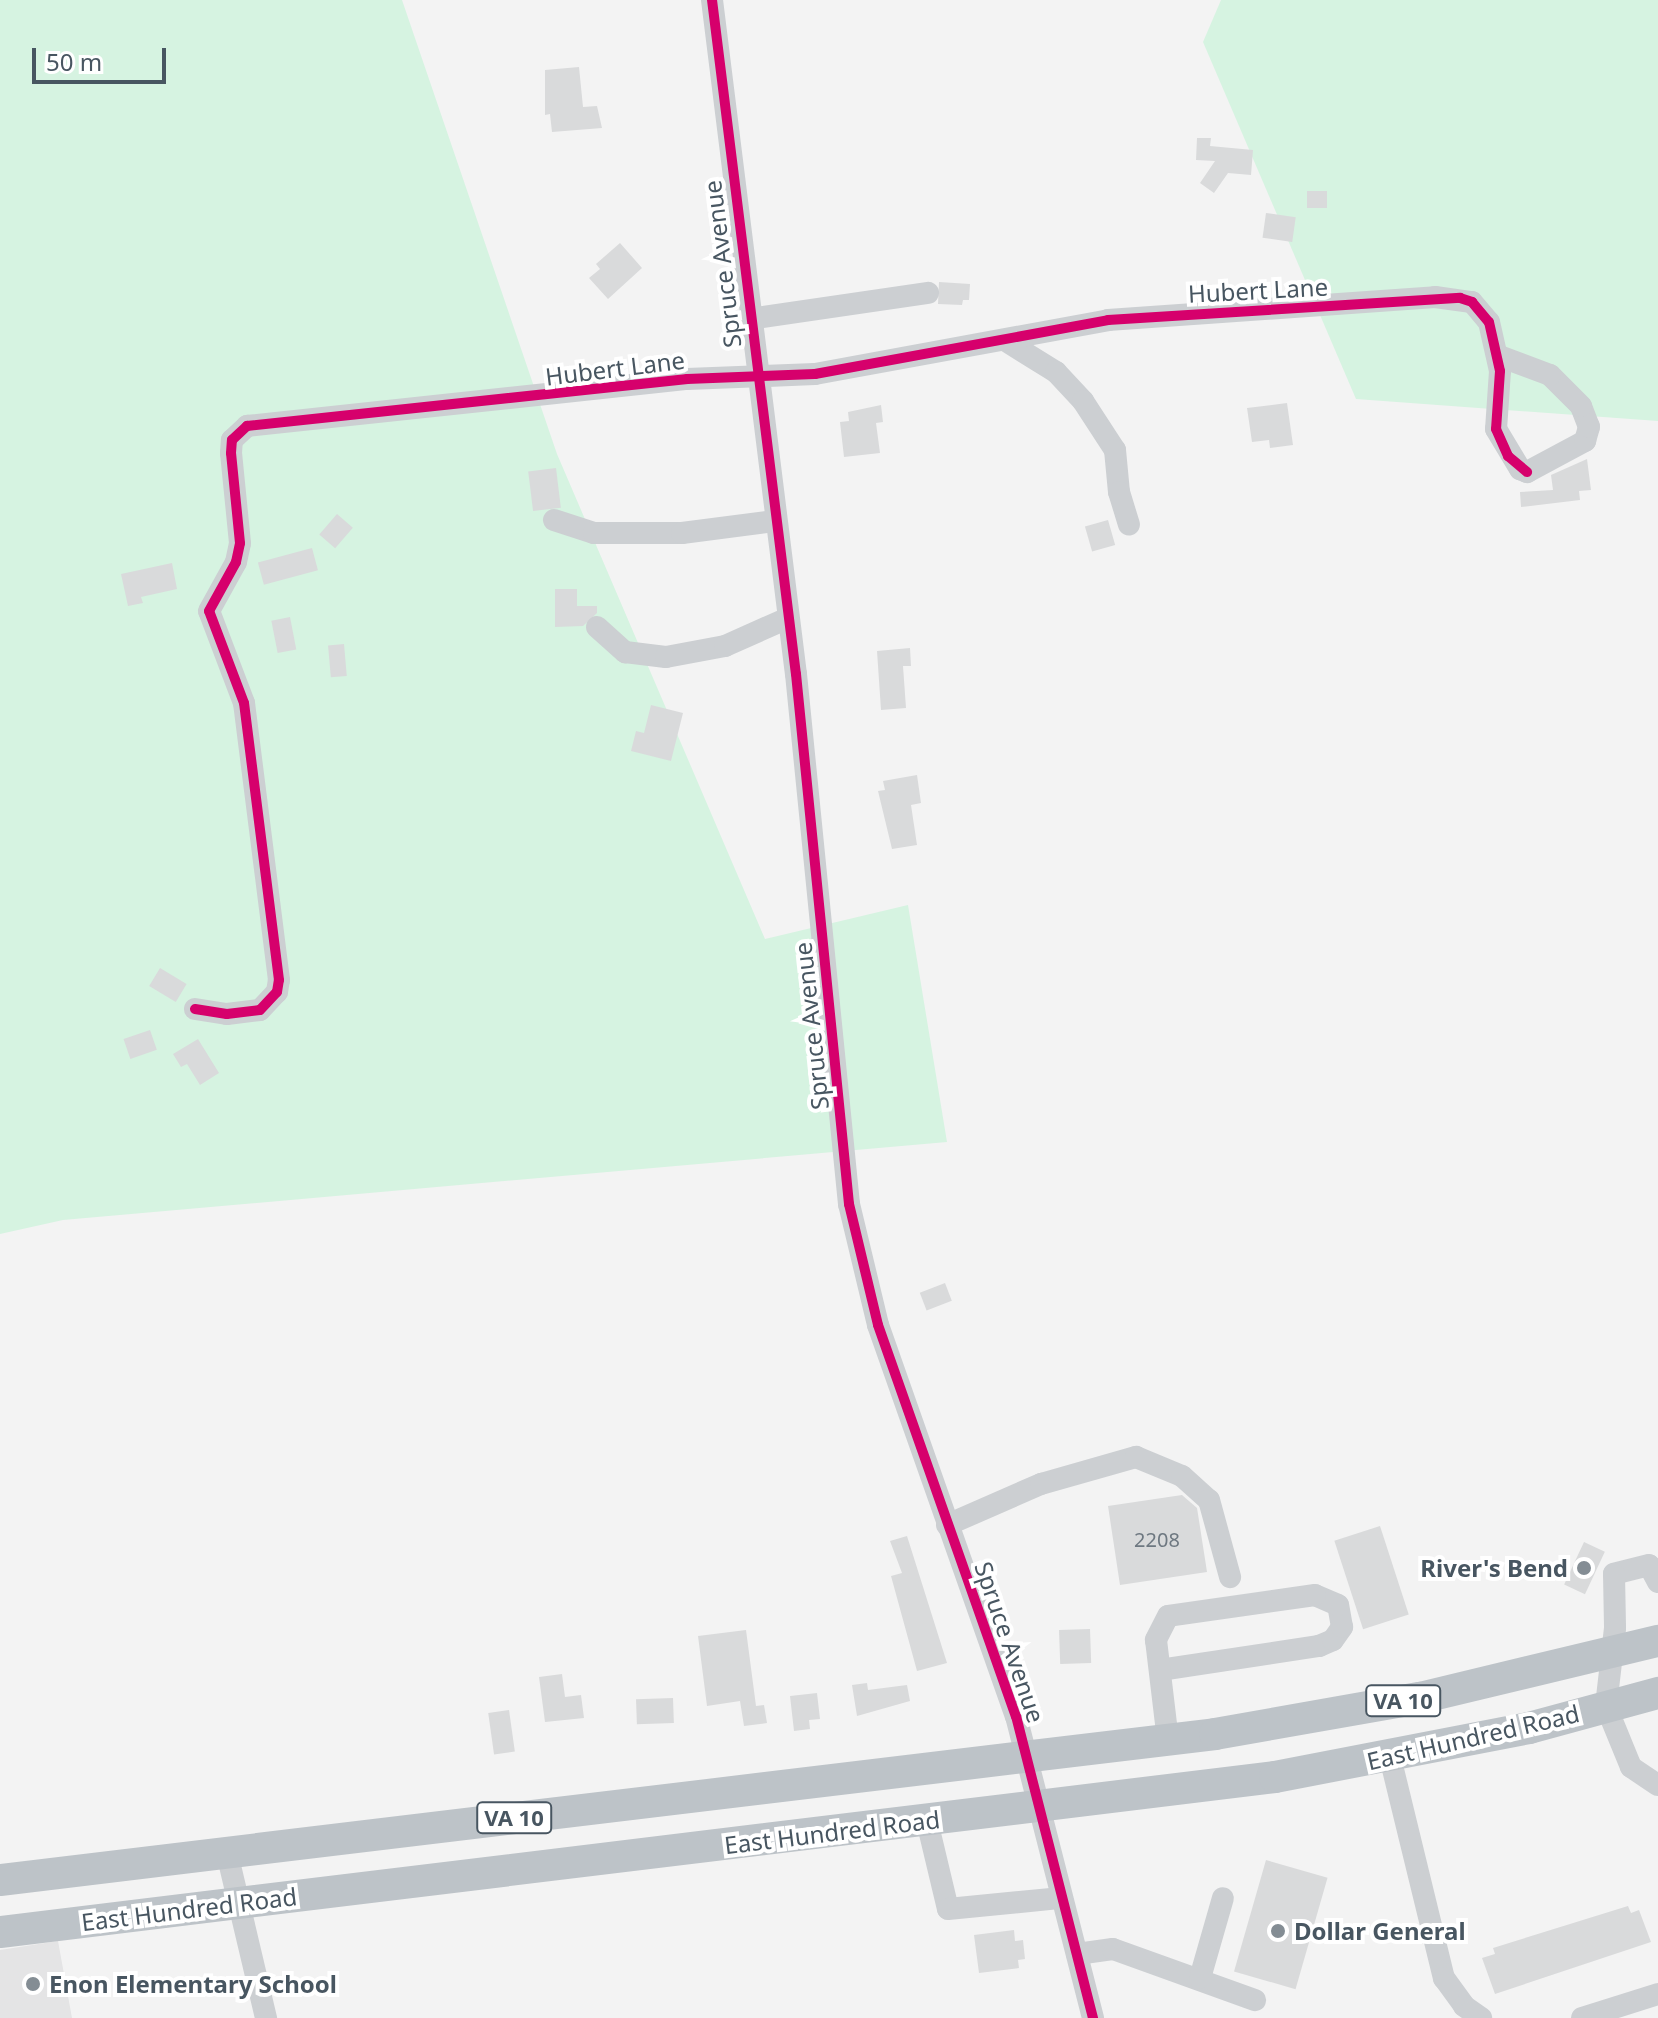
<!DOCTYPE html>
<style>
body{margin:0}
#map{position:relative;width:1658px;height:2018px;overflow:hidden;background:#f3f3f3;font-family:"Noto Sans",sans-serif}
div>[style]{position:absolute}
.education>*{inset:0;background:#e4e4e5}
.green>*{inset:0;background:#d6f3e1}
.building>*{inset:0;background:#d9dadb;transform-origin:0 0}
.minor>*{height:22px;margin:-11px;padding:0 11px;transform-origin:11px;border-radius:11px;background:#cccfd2}
.highway>*{height:32px;margin:-16px;padding:0 16px;transform-origin:16px;border-radius:16px;background:#bdc3c8}
.cycleway>*{height:10px;margin:-5px;padding:0 5px;transform-origin:5px;border-radius:5px;background:#d6006c}
.dots>*{width:22px;height:22px;translate:-50% -50%;box-sizing:border-box;border:4px solid #fff;border-radius:50%}
span{translate:-50% -50%;white-space:nowrap;text-align:center;line-height:1.15;-webkit-text-stroke:8px #fff;paint-order:stroke}
.number-label{font-size:20px;color:#6e7881}
.number-label span{-webkit-text-stroke-width:0}
.shield-label span{padding:2px 6px;background:#fff;border:2px solid;border-radius:6px;-webkit-text-stroke-width:0}
.shield-label{font-size:22px;color:#485661;font-weight:700}
.street-label{font-size:24px;color:#485661}
.poi-label{font-size:24px;color:#485661;font-weight:700}
.right{translate:-100% -50%;text-align:right}
.left{translate:0 -50%;text-align:left}
.scale{position:absolute;left:32px;top:48px;width:134px;height:36px;box-sizing:border-box;border:4px solid #485661;border-top:0;padding-left:10px;font-size:24px;line-height:28px;white-space:nowrap;color:#485661;-webkit-text-stroke:6px #fff;paint-order:stroke}
</style>
<div id="map">
<div class="education">
<i style="clip-path:polygon(58px 1941px,72px 2018px,0 2018px,0 1950px)"></i>
</div>
<div class="green">
<i style="clip-path:polygon(0 0,402px 0,557px 454px,765px 939px,908px 905px,947px 1142px,63px 1220px,0 1234px)"></i>
<i style="clip-path:polygon(1221px 0,1658px 0,1658px 421px,1356px 399px,1203px 42px)"></i>
</div>
<div class="building">
<i style="clip-path:polygon(579px 67px,583px 107px,597px 106px,602px 128px,552px 132px,550px 114px,545px 115px,545px 70px)"></i>
<i style="clip-path:polygon(1197px 138px,1211px 138px,1210px 146px,1253px 150px,1251px 175px,1228px 173px,1214px 193px,1200px 183px,1215px 161px,1196px 160px)"></i>
<i style="left:1307px;top:191px;width:20px;height:17px"></i>
<i style="left:1266px;top:213px;width:30px;height:25px;rotate:8deg"></i>
<i style="clip-path:polygon(620px 243px,642px 268px,608px 299px,589px 278px,600px 269px,596px 264px)"></i>
<i style="clip-path:polygon(939px 282px,970px 284px,969px 300px,963px 300px,962px 305px,938px 304px)"></i>
<i style="clip-path:polygon(1287px 403px,1293px 445px,1270px 448px,1269px 440px,1252px 442px,1247px 408px)"></i>
<i style="clip-path:polygon(881px 405px,883px 422px,876px 423px,880px 453px,844px 457px,840px 422px,849px 421px,848px 412px)"></i>
<i style="clip-path:polygon(1587px 459px,1591px 490px,1579px 491px,1580px 500px,1521px 507px,1520px 492px,1553px 490px,1551px 475px)"></i>
<i style="left:556px;top:468px;width:40px;height:28px;rotate:83deg"></i>
<i style="left:337px;top:514px;width:21px;height:27px;rotate:41deg"></i>
<i style="left:1108px;top:520px;width:26px;height:24px;rotate:74deg"></i>
<i style="left:312px;top:548px;width:23px;height:56px;rotate:75deg"></i>
<i style="clip-path:polygon(172px 563px,177px 589px,141px 597px,143px 603px,128px 606px,121px 574px)"></i>
<i style="clip-path:polygon(555px 589px,577px 589px,577px 606px,597px 606px,597px 613px,583px 626px,555px 627px)"></i>
<i style="left:290px;top:617px;width:33px;height:19px;rotate:79deg"></i>
<i style="left:344px;top:644px;width:32px;height:16px;rotate:85deg"></i>
<i style="clip-path:polygon(910px 648px,911px 666px,903px 666px,906px 708px,881px 710px,877px 651px)"></i>
<i style="clip-path:polygon(651px 705px,683px 713px,671px 761px,631px 751px,636px 731px,644px 733px)"></i>
<i style="clip-path:polygon(917px 775px,921px 803px,911px 805px,917px 845px,892px 849px,878px 791px,885px 790px,883px 781px)"></i>
<i style="left:160px;top:968px;width:31px;height:21px;rotate:31deg"></i>
<i style="left:150px;top:1030px;width:21px;height:28px;rotate:71deg"></i>
<i style="clip-path:polygon(198px 1039px,219px 1073px,200px 1085px,187px 1064px,181px 1067px,173px 1054px)"></i>
<i style="left:945px;top:1283px;width:19px;height:27px;rotate:69deg"></i>
<i style="clip-path:polygon(1182px 1495px,1197px 1508px,1207px 1572px,1120px 1585px,1108px 1506px)"></i>
<i style="left:1380px;top:1526px;width:93px;height:48px;rotate:72deg"></i>
<i style="clip-path:polygon(907px 1536px,947px 1663px,917px 1671px,891px 1576px,902px 1573px,890px 1541px)"></i>
<i style="left:1584px;top:1542px;width:23px;height:47px;rotate:25deg"></i>
<i style="left:1090px;top:1629px;width:34px;height:31px;rotate:88deg"></i>
<i style="clip-path:polygon(746px 1630px,756px 1706px,764px 1705px,767px 1723px,744px 1726px,740px 1701px,707px 1706px,698px 1636px)"></i>
<i style="clip-path:polygon(562px 1674px,565px 1697px,581px 1695px,584px 1718px,545px 1722px,539px 1677px)"></i>
<i style="clip-path:polygon(867px 1683px,868px 1690px,907px 1685px,910px 1701px,857px 1716px,852px 1685px)"></i>
<i style="clip-path:polygon(817px 1693px,820px 1719px,809px 1720px,810px 1729px,794px 1731px,790px 1696px)"></i>
<i style="left:673px;top:1698px;width:25px;height:37px;rotate:88deg"></i>
<i style="left:509px;top:1710px;width:42px;height:21px;rotate:82deg"></i>
<i style="left:1266px;top:1860px;width:64px;height:116px;rotate:16deg"></i>
<i style="clip-path:polygon(1628px 1906px,1631px 1913px,1639px 1910px,1651px 1942px,1495px 1994px,1482px 1958px,1495px 1954px,1493px 1948px)"></i>
<i style="clip-path:polygon(1014px 1930px,1015px 1941px,1023px 1940px,1025px 1959px,1018px 1960px,1019px 1968px,979px 1973px,974px 1935px)"></i>
</div>
<div class="minor">
<i style="left:712px;top:0;width:679px;rotate:82.9deg"></i>
<i style="left:796px;top:674px;width:533px;rotate:84.29deg"></i>
<i style="left:849px;top:1204px;width:124px;rotate:76.5deg"></i>
<i style="left:878px;top:1325px;width:415px;rotate:70.6deg"></i>
<i style="left:1016px;top:1716px;width:312px;rotate:75.7deg"></i>
<i style="left:749px;top:319px;width:181px;rotate:-8.3deg"></i>
<i style="left:1006px;top:341px;width:59px;rotate:31.8deg"></i>
<i style="left:1056px;top:372px;width:40px;rotate:47deg"></i>
<i style="left:1083px;top:401px;width:59px;rotate:56.9deg"></i>
<i style="left:1115px;top:450px;width:42px;rotate:84.6deg"></i>
<i style="left:1119px;top:492px;width:34px;rotate:73deg"></i>
<i style="left:554px;top:520px;width:42px;rotate:18deg"></i>
<i style="left:594px;top:533px;width:88px"></i>
<i style="left:682px;top:533px;width:94px;rotate:-7.4deg"></i>
<i style="left:597px;top:627px;width:38px;rotate:42deg"></i>
<i style="left:625px;top:652px;width:41px;rotate:7deg"></i>
<i style="left:666px;top:657px;width:60px;rotate:-10.6deg"></i>
<i style="left:725px;top:646px;width:69px;rotate:-24deg"></i>
<i style="left:195px;top:1009px;width:32px;rotate:9deg"></i>
<i style="left:227px;top:1014px;width:33px;rotate:-7deg"></i>
<i style="left:260px;top:1010px;width:25px;rotate:-47deg"></i>
<i style="left:277px;top:992px;width:12px;rotate:-81deg"></i>
<i style="left:279px;top:980px;width:279px;rotate:-97.2deg"></i>
<i style="left:244px;top:703px;width:98px;rotate:-110.8deg"></i>
<i style="left:209px;top:611px;width:56px;rotate:-61.1deg"></i>
<i style="left:236px;top:562px;width:19px;rotate:-78deg"></i>
<i style="left:240px;top:543px;width:90px;rotate:-95.7deg"></i>
<i style="left:231px;top:453px;width:13px;rotate:-86deg"></i>
<i style="left:232px;top:440px;width:21px;rotate:-43deg"></i>
<i style="left:247px;top:426px;width:443px;rotate:-6.1deg"></i>
<i style="left:687px;top:379px;width:128px;rotate:-2.2deg"></i>
<i style="left:815px;top:374px;width:298px;rotate:-10.4deg"></i>
<i style="left:1108px;top:320px;width:328px;rotate:-4deg"></i>
<i style="left:1435px;top:297px;width:37px;rotate:8deg"></i>
<i style="left:1472px;top:302px;width:26px;rotate:50deg"></i>
<i style="left:1489px;top:322px;width:50px;rotate:77.3deg"></i>
<i style="left:1500px;top:371px;width:58px;rotate:93.9deg"></i>
<i style="left:1496px;top:429px;width:47px;rotate:59deg"></i>
<i style="left:1520px;top:469px;width:8px;rotate:23deg"></i>
<i style="left:1527px;top:472px;width:66px;rotate:-28.1deg"></i>
<i style="left:1585px;top:441px;width:15px;rotate:-74deg"></i>
<i style="left:1589px;top:427px;width:22px;rotate:-111deg"></i>
<i style="left:1581px;top:406px;width:44px;rotate:-135deg"></i>
<i style="left:1550px;top:375px;width:54px;rotate:-159.6deg"></i>
<i style="left:947px;top:1525px;width:103px;rotate:-23.6deg"></i>
<i style="left:1041px;top:1484px;width:99px;rotate:-15.9deg"></i>
<i style="left:1136px;top:1457px;width:50px;rotate:22.4deg"></i>
<i style="left:1182px;top:1476px;width:36px;rotate:42deg"></i>
<i style="left:1209px;top:1500px;width:80px;rotate:74.7deg"></i>
<i style="left:1658px;top:1582px;width:19px;rotate:-118deg"></i>
<i style="left:1649px;top:1565px;width:36px;rotate:166deg"></i>
<i style="left:1614px;top:1574px;width:54px;rotate:88.9deg"></i>
<i style="left:1615px;top:1628px;width:79px;rotate:96.6deg"></i>
<i style="left:1606px;top:1706px;width:66px;rotate:67.7deg"></i>
<i style="left:1631px;top:1767px;width:32px;rotate:34deg"></i>
<i style="left:1160px;top:1670px;width:161px;rotate:-8.6deg"></i>
<i style="left:1319px;top:1646px;width:15px;rotate:-23deg"></i>
<i style="left:1333px;top:1640px;width:16px;rotate:-55deg"></i>
<i style="left:1342px;top:1627px;width:22px;rotate:-100deg"></i>
<i style="left:1338px;top:1605px;width:25px;rotate:-157deg"></i>
<i style="left:1315px;top:1595px;width:148px;rotate:171.9deg"></i>
<i style="left:1168px;top:1616px;width:27px;rotate:117deg"></i>
<i style="left:1156px;top:1640px;width:101px;rotate:83.2deg"></i>
<i style="left:1390px;top:1757px;width:228px;rotate:76.3deg"></i>
<i style="left:1444px;top:1978px;width:34px;rotate:54deg"></i>
<i style="left:1464px;top:2006px;width:21px;rotate:35deg"></i>
<i style="left:927px;top:1821px;width:90px;rotate:76.6deg"></i>
<i style="left:948px;top:1909px;width:114px;rotate:-5.6deg"></i>
<i style="left:227px;top:1853px;width:170px;rotate:76.7deg"></i>
<i style="left:1077px;top:1954px;width:36px;rotate:-8deg"></i>
<i style="left:1113px;top:1949px;width:151px;rotate:19.8deg"></i>
<i style="left:1200px;top:1978px;width:83px;rotate:-74deg"></i>
<i style="left:1582px;top:2018px;width:80px;rotate:-17.5deg"></i>
</div>
<div class="highway">
<i style="left:0;top:1880px;width:1224px;rotate:-6.85deg"></i>
<i style="left:1215px;top:1734px;width:208px;rotate:-10deg"></i>
<i style="left:1420px;top:1698px;width:245px;rotate:-13.5deg"></i>
<i style="left:0;top:1932px;width:1284px;rotate:-6.93deg"></i>
<i style="left:1275px;top:1777px;width:259px;rotate:-10.9deg"></i>
<i style="left:1529px;top:1728px;width:134px;rotate:-15.2deg"></i>
</div>
<div class="cycleway">
<i style="left:712px;top:0;width:679px;rotate:82.9deg"></i>
<i style="left:796px;top:674px;width:533px;rotate:84.29deg"></i>
<i style="left:849px;top:1204px;width:124px;rotate:76.5deg"></i>
<i style="left:878px;top:1325px;width:415px;rotate:70.6deg"></i>
<i style="left:1016px;top:1716px;width:312px;rotate:75.7deg"></i>
<i style="left:195px;top:1009px;width:32px;rotate:9deg"></i>
<i style="left:227px;top:1014px;width:33px;rotate:-7deg"></i>
<i style="left:260px;top:1010px;width:25px;rotate:-47deg"></i>
<i style="left:277px;top:992px;width:12px;rotate:-81deg"></i>
<i style="left:279px;top:980px;width:279px;rotate:-97.2deg"></i>
<i style="left:244px;top:703px;width:98px;rotate:-110.8deg"></i>
<i style="left:209px;top:611px;width:56px;rotate:-61.1deg"></i>
<i style="left:236px;top:562px;width:19px;rotate:-78deg"></i>
<i style="left:240px;top:543px;width:90px;rotate:-95.7deg"></i>
<i style="left:231px;top:453px;width:13px;rotate:-86deg"></i>
<i style="left:232px;top:440px;width:21px;rotate:-43deg"></i>
<i style="left:247px;top:426px;width:443px;rotate:-6.1deg"></i>
<i style="left:687px;top:379px;width:128px;rotate:-2.2deg"></i>
<i style="left:815px;top:374px;width:298px;rotate:-10.4deg"></i>
<i style="left:1108px;top:320px;width:353px;rotate:-3.6deg"></i>
<i style="left:1460px;top:298px;width:13px;rotate:18deg"></i>
<i style="left:1472px;top:302px;width:26px;rotate:50deg"></i>
<i style="left:1489px;top:322px;width:50px;rotate:77.3deg"></i>
<i style="left:1500px;top:371px;width:58px;rotate:93.9deg"></i>
<i style="left:1496px;top:429px;width:30px;rotate:66deg"></i>
<i style="left:1508px;top:456px;width:25px;rotate:40deg"></i>
</div>
<div class="dots">
<i style="left:1584px;top:1568px;background:#848d94"></i>
<i style="left:1278px;top:1931px;background:#848d94"></i>
<i style="left:33px;top:1984px;background:#848d94"></i>
</div>
<div class="number-label">
<span style="left:1157px;top:1539px">2208</span>
</div>
<div class="shield-label">
<span style="left:1403px;top:1701px">VA 10</span>
<span style="left:514px;top:1818px">VA 10</span>
</div>
<div class="street-label">
<span style="left:722px;top:264px;rotate:-97deg">Spruce Avenue</span>
<span style="left:1258px;top:290px;rotate:-3deg">Hubert Lane</span>
<span style="left:615px;top:368px;rotate:-7deg">Hubert Lane</span>
<span style="left:811px;top:1026px;rotate:-96deg">Spruce Avenue</span>
<span style="left:1010px;top:1642px;rotate:71deg">Spruce Avenue</span>
<span style="left:1473px;top:1737px;rotate:-13deg">East Hundred Road</span>
<span style="left:832px;top:1832px;rotate:-7deg">East Hundred Road</span>
<span style="left:189px;top:1909px;rotate:-7deg">East Hundred Road</span>
</div>
<div class="poi-label">
<span class="right" style="left:1568px;top:1568px">River's Bend</span>
<span class="left" style="left:1294px;top:1931px">Dollar General</span>
<span class="left" style="left:49px;top:1984px">Enon Elementary School</span>
</div>
<div class="scale">50 m</div>
</div>
